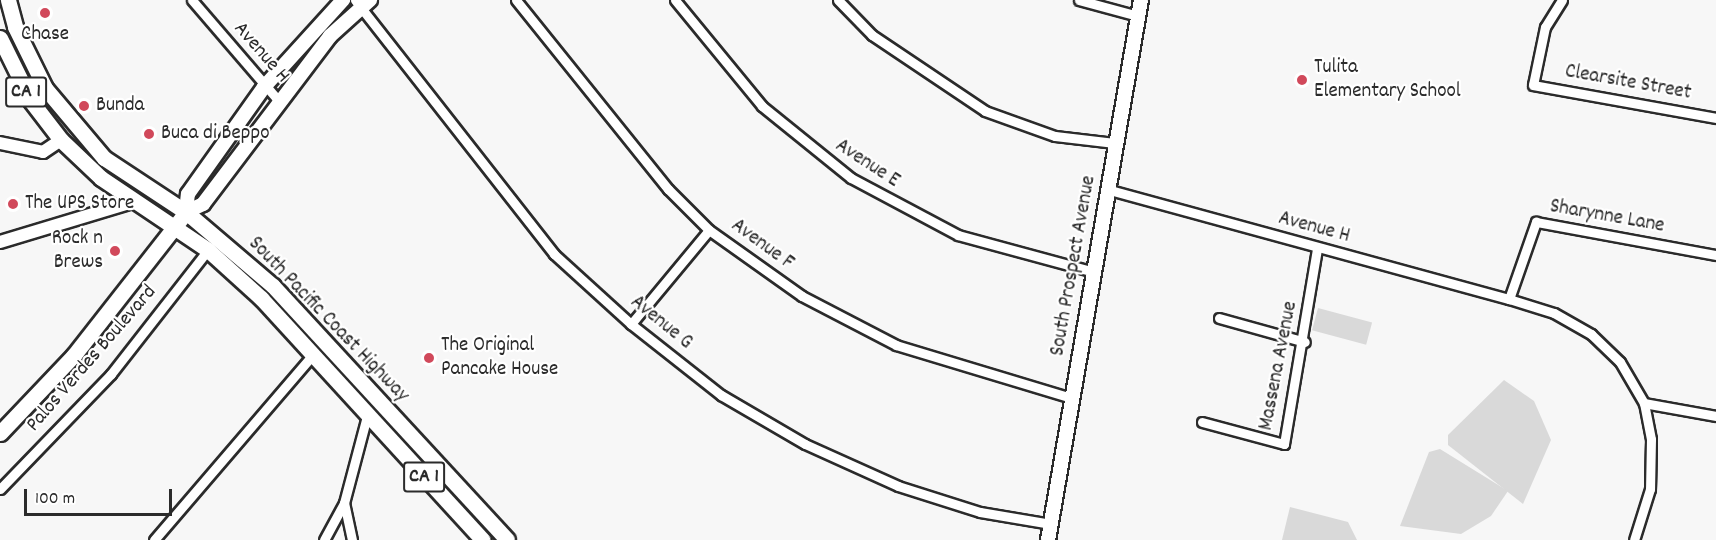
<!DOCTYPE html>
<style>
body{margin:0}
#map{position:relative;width:1716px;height:540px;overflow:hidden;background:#f7f7f7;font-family:Dekko,sans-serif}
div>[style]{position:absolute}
.green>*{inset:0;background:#d9d9d9;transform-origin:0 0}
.roads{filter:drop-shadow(2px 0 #2b2b2b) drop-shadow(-2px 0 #2b2b2b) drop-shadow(0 2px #2b2b2b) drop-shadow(0 -2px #2b2b2b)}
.minor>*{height:9px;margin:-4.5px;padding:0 4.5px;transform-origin:4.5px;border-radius:4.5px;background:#fff}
.tertiary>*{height:12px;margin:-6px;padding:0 6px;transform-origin:6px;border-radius:6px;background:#fff}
.secondary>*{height:14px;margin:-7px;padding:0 7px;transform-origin:7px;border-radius:7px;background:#fff}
.primary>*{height:15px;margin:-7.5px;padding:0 7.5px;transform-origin:7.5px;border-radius:7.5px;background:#fff}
.trunk>*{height:15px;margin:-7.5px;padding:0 7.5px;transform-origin:7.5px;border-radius:7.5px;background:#fff}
.dots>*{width:16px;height:16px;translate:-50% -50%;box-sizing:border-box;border:3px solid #fff;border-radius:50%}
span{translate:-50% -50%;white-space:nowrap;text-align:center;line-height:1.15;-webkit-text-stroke:4.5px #fff;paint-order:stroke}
.shield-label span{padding:2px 4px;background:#fff;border:2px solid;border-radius:4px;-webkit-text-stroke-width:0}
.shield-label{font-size:20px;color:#2b2b2b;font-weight:700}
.poi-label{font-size:21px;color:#2b2b2b}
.left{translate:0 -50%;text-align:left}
.right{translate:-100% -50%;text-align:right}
.street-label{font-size:21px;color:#2b2b2b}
.scale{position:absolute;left:24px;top:489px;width:148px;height:27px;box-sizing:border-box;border:3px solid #2b2b2b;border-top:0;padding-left:8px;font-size:18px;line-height:21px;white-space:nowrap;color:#2b2b2b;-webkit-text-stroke:4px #fff;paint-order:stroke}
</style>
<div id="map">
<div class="green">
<i style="left:1318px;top:308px;width:56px;height:23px;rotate:15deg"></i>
<i style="clip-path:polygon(1504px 380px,1534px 401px,1551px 440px,1523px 504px,1448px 445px,1448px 435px)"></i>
<i style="clip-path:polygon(1440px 449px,1508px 491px,1491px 516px,1461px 534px,1400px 526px,1429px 452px)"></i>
<i style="clip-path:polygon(1290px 507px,1348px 522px,1357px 540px,1282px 540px)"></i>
</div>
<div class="roads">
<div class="minor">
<i style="left:192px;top:0;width:133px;rotate:49.3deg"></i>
<i style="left:355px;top:0;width:323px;rotate:51.9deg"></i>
<i style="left:554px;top:254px;width:104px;rotate:42.3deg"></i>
<i style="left:631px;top:324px;width:115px;rotate:38.3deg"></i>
<i style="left:721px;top:395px;width:97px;rotate:30.3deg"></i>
<i style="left:805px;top:444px;width:102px;rotate:24.3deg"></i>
<i style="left:898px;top:486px;width:86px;rotate:17.6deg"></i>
<i style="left:980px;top:512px;width:72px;rotate:9.6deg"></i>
<i style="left:516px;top:0;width:243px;rotate:51.2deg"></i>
<i style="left:668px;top:189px;width:58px;rotate:45deg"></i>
<i style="left:709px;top:230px;width:114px;rotate:35.4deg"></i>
<i style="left:802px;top:296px;width:106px;rotate:27.5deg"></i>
<i style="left:896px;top:345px;width:184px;rotate:16.8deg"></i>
<i style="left:675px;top:0;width:137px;rotate:50.6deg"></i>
<i style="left:762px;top:106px;width:114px;rotate:39deg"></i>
<i style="left:851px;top:178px;width:121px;rotate:28deg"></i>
<i style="left:958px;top:235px;width:141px;rotate:15.2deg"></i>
<i style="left:838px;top:0;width:49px;rotate:45.8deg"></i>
<i style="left:872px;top:35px;width:136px;rotate:33.9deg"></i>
<i style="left:985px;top:111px;width:74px;rotate:19.7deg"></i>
<i style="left:1055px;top:136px;width:60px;rotate:6.7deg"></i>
<i style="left:1079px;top:0;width:61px;rotate:15.2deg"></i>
<i style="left:1562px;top:0;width:32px;rotate:122deg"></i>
<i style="left:1545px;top:27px;width:59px;rotate:101.7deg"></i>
<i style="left:1533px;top:85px;width:186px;rotate:10.2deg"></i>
<i style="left:1110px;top:190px;width:414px;rotate:15.3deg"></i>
<i style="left:1509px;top:299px;width:47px;rotate:17.3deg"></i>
<i style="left:1554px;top:313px;width:43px;rotate:29.6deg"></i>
<i style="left:1591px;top:334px;width:40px;rotate:44deg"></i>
<i style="left:1620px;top:362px;width:48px;rotate:59.7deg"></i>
<i style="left:1644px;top:403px;width:37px;rotate:79deg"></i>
<i style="left:1651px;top:439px;width:50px;rotate:91.1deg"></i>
<i style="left:1650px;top:489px;width:53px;rotate:107.4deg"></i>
<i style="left:1509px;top:299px;width:82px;rotate:-70.7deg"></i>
<i style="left:1536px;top:222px;width:183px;rotate:10.4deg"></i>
<i style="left:1219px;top:318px;width:89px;rotate:15.6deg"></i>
<i style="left:631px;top:324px;width:122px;rotate:-50.3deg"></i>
<i style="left:1644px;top:403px;width:73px;rotate:10.2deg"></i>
<i style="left:1202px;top:422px;width:85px;rotate:15deg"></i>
<i style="left:1284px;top:444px;width:199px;rotate:-80.4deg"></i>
<i style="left:0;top:489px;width:160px;rotate:-46deg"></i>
<i style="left:111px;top:374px;width:157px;rotate:-52deg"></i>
<i style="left:154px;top:540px;width:246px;rotate:-49.4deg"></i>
<i style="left:324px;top:540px;width:42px;rotate:-61.6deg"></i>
<i style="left:352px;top:540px;width:38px;rotate:-102deg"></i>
<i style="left:344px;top:503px;width:94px;rotate:-75.2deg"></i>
</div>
<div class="tertiary">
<i style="left:0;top:143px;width:44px;rotate:11.8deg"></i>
<i style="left:43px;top:152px;width:22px;rotate:-34deg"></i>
<i style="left:0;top:242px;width:142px;rotate:-16.8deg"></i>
</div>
<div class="secondary">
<i style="left:186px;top:212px;width:19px;rotate:-25deg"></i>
<i style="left:203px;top:204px;width:211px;rotate:-52.9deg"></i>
<i style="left:330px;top:36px;width:54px;rotate:-42deg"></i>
<i style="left:186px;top:212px;width:18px;rotate:-84deg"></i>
<i style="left:188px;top:194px;width:131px;rotate:-54.6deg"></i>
<i style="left:264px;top:87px;width:118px;rotate:-47.8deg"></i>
<i style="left:1048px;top:540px;width:548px;rotate:-80.23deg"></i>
</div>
<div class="primary">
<i style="left:0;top:433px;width:108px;rotate:-46.5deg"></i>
<i style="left:74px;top:355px;width:182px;rotate:-51.9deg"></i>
</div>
<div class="trunk">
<i style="left:8px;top:0;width:28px;rotate:75deg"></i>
<i style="left:15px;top:27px;width:68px;rotate:63.8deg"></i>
<i style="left:45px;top:88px;width:92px;rotate:49.9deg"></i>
<i style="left:104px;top:158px;width:98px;rotate:33.4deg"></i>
<i style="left:186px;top:212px;width:114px;rotate:40.4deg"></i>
<i style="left:273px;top:286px;width:345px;rotate:47.3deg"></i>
<i style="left:0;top:38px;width:70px;rotate:63.8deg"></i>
<i style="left:31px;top:101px;width:49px;rotate:52.4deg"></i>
<i style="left:61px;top:140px;width:55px;rotate:43.5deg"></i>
<i style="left:101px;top:178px;width:129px;rotate:33.9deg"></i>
<i style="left:208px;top:250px;width:72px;rotate:42.2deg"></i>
<i style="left:261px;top:298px;width:328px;rotate:47.5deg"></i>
</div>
</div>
<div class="dots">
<i style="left:45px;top:13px;background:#d1495b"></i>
<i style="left:1302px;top:80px;background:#d1495b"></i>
<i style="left:84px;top:106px;background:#d1495b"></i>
<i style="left:149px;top:134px;background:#d1495b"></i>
<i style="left:13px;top:204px;background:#d1495b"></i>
<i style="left:115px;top:251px;background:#d1495b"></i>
<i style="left:429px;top:358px;background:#d1495b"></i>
</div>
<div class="shield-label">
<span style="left:26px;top:92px">CA 1</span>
<span style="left:424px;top:477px">CA 1</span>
</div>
<div class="poi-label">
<span style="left:45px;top:35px">Chase</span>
<span class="left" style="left:1314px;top:80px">Tulita<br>Elementary School</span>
<span class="left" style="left:96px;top:106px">Bunda</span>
<span class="left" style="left:161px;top:134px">Buca di Beppo</span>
<span class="left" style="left:25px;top:204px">The UPS Store</span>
<span class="right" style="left:103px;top:251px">Rock n<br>Brews</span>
<span class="left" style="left:441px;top:358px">The Original<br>Pancake House</span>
</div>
<div class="street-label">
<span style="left:261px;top:53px;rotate:49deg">Avenue H</span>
<span style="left:1628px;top:83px;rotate:10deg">Clearsite Street</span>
<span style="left:867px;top:164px;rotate:33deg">Avenue E</span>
<span style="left:1607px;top:217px;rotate:10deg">Sharynne Lane</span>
<span style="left:1314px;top:228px;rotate:15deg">Avenue H</span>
<span style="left:762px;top:245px;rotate:36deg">Avenue F</span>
<span style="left:1074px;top:266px;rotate:-80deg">South Prospect Avenue</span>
<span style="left:328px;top:320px;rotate:46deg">South Pacific Coast Highway</span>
<span style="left:661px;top:323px;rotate:39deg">Avenue G</span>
<span style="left:92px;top:359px;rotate:-49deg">Palos Verdes Boulevard</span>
<span style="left:1279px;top:366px;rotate:-79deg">Massena Avenue</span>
</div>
<div class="scale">100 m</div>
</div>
